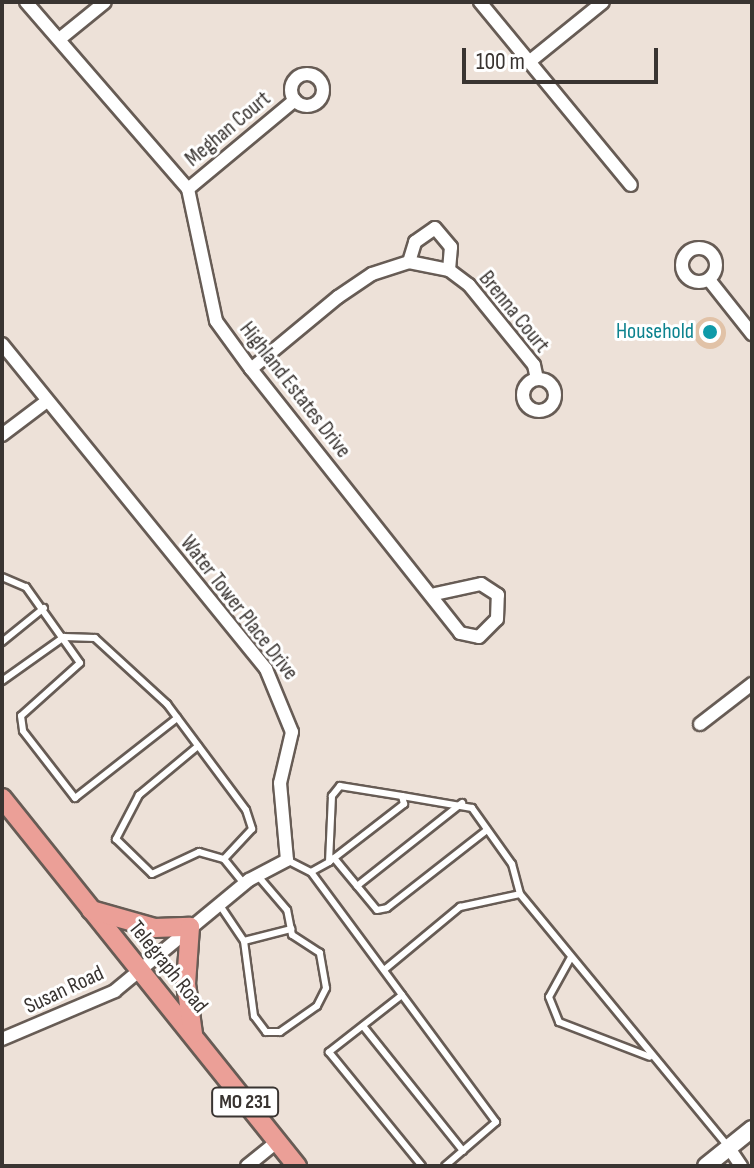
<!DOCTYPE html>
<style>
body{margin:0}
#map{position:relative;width:754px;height:1168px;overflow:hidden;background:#ede1d8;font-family:"Sofia Sans Condensed",sans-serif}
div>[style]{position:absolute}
.building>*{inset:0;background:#e1c2a7}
.round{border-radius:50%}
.roads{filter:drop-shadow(2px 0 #675c55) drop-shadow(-2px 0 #675c55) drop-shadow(0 2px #675c55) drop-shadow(0 -2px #675c55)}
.lane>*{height:6px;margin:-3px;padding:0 3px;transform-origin:3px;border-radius:3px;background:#fff}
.street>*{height:12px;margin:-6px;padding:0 6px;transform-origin:6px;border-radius:6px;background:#fff}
.street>.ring{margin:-6px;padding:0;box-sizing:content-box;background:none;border:12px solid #fff;border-radius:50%}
.secondary>*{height:16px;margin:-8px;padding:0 8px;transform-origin:8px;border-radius:8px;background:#fff}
.primary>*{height:18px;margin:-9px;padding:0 9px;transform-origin:9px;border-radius:9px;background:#eb9f97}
.dots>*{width:22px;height:22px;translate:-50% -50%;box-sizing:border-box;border:4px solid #fff;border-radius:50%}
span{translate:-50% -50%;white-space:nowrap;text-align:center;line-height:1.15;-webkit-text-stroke:6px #fff;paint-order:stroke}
.shield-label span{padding:2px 6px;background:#fff;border:2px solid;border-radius:6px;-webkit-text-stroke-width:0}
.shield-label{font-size:20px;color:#393431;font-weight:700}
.street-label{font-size:22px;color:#393431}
.culture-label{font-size:22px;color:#0d838f}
.right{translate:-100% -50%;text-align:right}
.frame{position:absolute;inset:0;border:4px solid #393431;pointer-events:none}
.scale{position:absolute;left:462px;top:48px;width:196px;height:36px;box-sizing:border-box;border:4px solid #393431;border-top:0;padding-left:10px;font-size:24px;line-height:28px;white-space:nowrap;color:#393431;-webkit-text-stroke:6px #fff;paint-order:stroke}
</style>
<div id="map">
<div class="building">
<i class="round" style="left:694px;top:317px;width:32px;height:32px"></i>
</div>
<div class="roads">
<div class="lane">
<i style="left:2px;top:577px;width:26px;rotate:23deg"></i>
<i style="left:26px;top:587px;width:93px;rotate:54.6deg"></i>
<i style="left:80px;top:663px;width:79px;rotate:138.1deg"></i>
<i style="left:21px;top:716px;width:15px;rotate:82deg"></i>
<i style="left:23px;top:731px;width:85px;rotate:52.2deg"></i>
<i style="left:75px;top:798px;width:130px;rotate:-38.1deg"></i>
<i style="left:2px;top:642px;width:54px;rotate:-39deg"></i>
<i style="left:2px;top:681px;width:76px;rotate:-35.4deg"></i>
<i style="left:64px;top:637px;width:31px;rotate:2deg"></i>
<i style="left:95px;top:638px;width:98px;rotate:42.5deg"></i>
<i style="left:167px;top:704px;width:132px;rotate:53.3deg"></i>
<i style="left:246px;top:810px;width:20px;rotate:72deg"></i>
<i style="left:252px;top:829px;width:41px;rotate:133deg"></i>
<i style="left:224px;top:859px;width:32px;rotate:51deg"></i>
<i style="left:198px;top:746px;width:77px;rotate:140.3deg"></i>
<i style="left:139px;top:795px;width:50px;rotate:117.6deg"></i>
<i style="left:116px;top:839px;width:50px;rotate:44.2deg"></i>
<i style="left:152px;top:874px;width:52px;rotate:-25.1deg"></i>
<i style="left:199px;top:852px;width:26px;rotate:16deg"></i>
<i style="left:402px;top:796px;width:71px;rotate:9.7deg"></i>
<i style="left:472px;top:808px;width:69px;rotate:54.5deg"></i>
<i style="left:512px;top:864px;width:31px;rotate:75deg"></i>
<i style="left:334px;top:858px;width:67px;rotate:50.4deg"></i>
<i style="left:377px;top:910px;width:10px;rotate:-11deg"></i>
<i style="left:387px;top:908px;width:127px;rotate:-38deg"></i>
<i style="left:287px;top:860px;width:27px;rotate:27deg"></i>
<i style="left:311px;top:872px;width:311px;rotate:53.5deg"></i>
<i style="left:496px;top:1122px;width:67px;rotate:139.2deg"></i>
<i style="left:311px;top:872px;width:21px;rotate:-29deg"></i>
<i style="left:329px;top:862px;width:95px;rotate:-37.7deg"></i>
<i style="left:404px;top:804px;width:8px;rotate:-104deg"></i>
<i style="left:402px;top:796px;width:63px;rotate:-170.8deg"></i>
<i style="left:340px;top:786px;width:13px;rotate:129deg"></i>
<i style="left:332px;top:796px;width:66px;rotate:92.6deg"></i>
<i style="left:357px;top:886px;width:134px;rotate:-38.3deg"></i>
<i style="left:219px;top:904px;width:45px;rotate:56deg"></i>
<i style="left:244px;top:941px;width:76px;rotate:82.4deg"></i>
<i style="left:254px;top:1016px;width:20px;rotate:53deg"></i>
<i style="left:266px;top:1032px;width:14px"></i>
<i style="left:280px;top:1032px;width:45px;rotate:-35.1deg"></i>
<i style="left:317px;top:1006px;width:20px;rotate:-63deg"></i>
<i style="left:326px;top:988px;width:36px;rotate:-100deg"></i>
<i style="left:320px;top:953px;width:33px;rotate:-147deg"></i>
<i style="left:292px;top:935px;width:25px;rotate:-101deg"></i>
<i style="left:287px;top:910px;width:46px;rotate:-130.6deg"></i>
<i style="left:244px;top:941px;width:49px;rotate:-14.3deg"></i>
<i style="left:570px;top:959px;width:43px;rotate:118.9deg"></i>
<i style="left:549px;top:997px;width:27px;rotate:68deg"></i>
<i style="left:559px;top:1022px;width:97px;rotate:21deg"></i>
<i style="left:384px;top:970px;width:99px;rotate:-39.7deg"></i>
<i style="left:460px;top:907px;width:61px;rotate:-12.2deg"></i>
<i style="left:520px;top:894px;width:325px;rotate:50.5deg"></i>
<i style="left:402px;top:995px;width:93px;rotate:142deg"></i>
<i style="left:329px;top:1052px;width:147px;rotate:50.8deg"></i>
<i style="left:363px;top:1026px;width:160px;rotate:51.3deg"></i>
</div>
<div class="street">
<i style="left:26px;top:2px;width:247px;rotate:49.1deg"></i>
<i style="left:188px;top:189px;width:135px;rotate:78deg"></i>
<i style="left:216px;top:321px;width:59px;rotate:53.9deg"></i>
<i style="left:251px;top:369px;width:337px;rotate:51.6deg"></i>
<i style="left:460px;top:633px;width:19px;rotate:12deg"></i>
<i style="left:479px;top:637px;width:25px;rotate:-45deg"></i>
<i style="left:497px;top:619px;width:24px;rotate:-88deg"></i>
<i style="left:498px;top:595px;width:20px;rotate:-147deg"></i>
<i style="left:481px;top:584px;width:47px;rotate:167.7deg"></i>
<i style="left:480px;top:2px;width:237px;rotate:50.5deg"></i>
<i style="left:62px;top:37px;width:55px;rotate:-39.1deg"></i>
<i style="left:529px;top:62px;width:95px;rotate:-39deg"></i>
<i class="ring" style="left:291px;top:74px;width:20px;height:20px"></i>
<i style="left:188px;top:189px;width:139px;rotate:-39.8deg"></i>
<i class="ring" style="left:682px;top:248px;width:22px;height:22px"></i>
<i style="left:409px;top:262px;width:21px;rotate:-73deg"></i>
<i style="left:415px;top:242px;width:24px;rotate:-35deg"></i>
<i style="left:435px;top:228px;width:25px;rotate:50deg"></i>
<i style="left:451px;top:247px;width:23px;rotate:95deg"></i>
<i style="left:710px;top:281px;width:68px;rotate:51.6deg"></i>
<i style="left:2px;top:344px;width:419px;rotate:50.9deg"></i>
<i style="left:266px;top:669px;width:68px;rotate:67.6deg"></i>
<i style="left:292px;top:732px;width:52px;rotate:103.2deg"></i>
<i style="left:280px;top:783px;width:77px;rotate:84.8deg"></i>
<i style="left:287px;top:860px;width:43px;rotate:152.2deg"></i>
<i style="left:249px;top:880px;width:174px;rotate:140.4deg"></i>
<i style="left:115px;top:991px;width:123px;rotate:157deg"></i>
<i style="left:251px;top:369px;width:113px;rotate:-39.6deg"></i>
<i style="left:338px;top:297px;width:41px;rotate:-34.1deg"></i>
<i style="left:372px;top:274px;width:39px;rotate:-18deg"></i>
<i style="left:409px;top:262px;width:41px;rotate:11.3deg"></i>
<i style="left:449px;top:270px;width:25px;rotate:37deg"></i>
<i style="left:469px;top:285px;width:103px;rotate:50.9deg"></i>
<i style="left:534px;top:365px;width:14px;rotate:78deg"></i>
<i class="ring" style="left:523px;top:379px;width:20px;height:20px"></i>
<i style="left:2px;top:435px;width:56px;rotate:-37.1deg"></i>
<i style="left:700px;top:724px;width:66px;rotate:-37.6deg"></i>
<i style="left:729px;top:1148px;width:22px;rotate:56deg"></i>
<i style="left:247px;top:1166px;width:38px;rotate:-39deg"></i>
</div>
<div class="secondary">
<i style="left:706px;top:1166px;width:59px;rotate:-38.8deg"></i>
</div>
<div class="primary">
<i style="left:2px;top:798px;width:472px;rotate:51.3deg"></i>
<i style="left:91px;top:910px;width:66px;rotate:15.7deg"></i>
<i style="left:155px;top:928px;width:35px;rotate:-2deg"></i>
<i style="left:190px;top:927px;width:57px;rotate:94deg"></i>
<i style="left:186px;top:984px;width:50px;rotate:82deg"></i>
</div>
</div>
<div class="dots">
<i style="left:710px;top:332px;background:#0f9aa8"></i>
</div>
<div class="shield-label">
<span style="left:245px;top:1102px">MO 231</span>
</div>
<div class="street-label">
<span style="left:228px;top:129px;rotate:-40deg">Meghan Court</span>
<span style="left:514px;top:312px;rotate:51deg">Brenna Court</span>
<span style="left:295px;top:390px;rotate:52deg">Highland Estates Drive</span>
<span style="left:239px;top:608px;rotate:52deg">Water Tower Place Drive</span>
<span style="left:168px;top:967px;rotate:51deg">Telegraph Road</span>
<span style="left:64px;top:990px;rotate:-25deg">Susan Road</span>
</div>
<div class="culture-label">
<span class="right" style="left:694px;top:332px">Household</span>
</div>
<div class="frame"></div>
<div class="scale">100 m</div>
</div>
